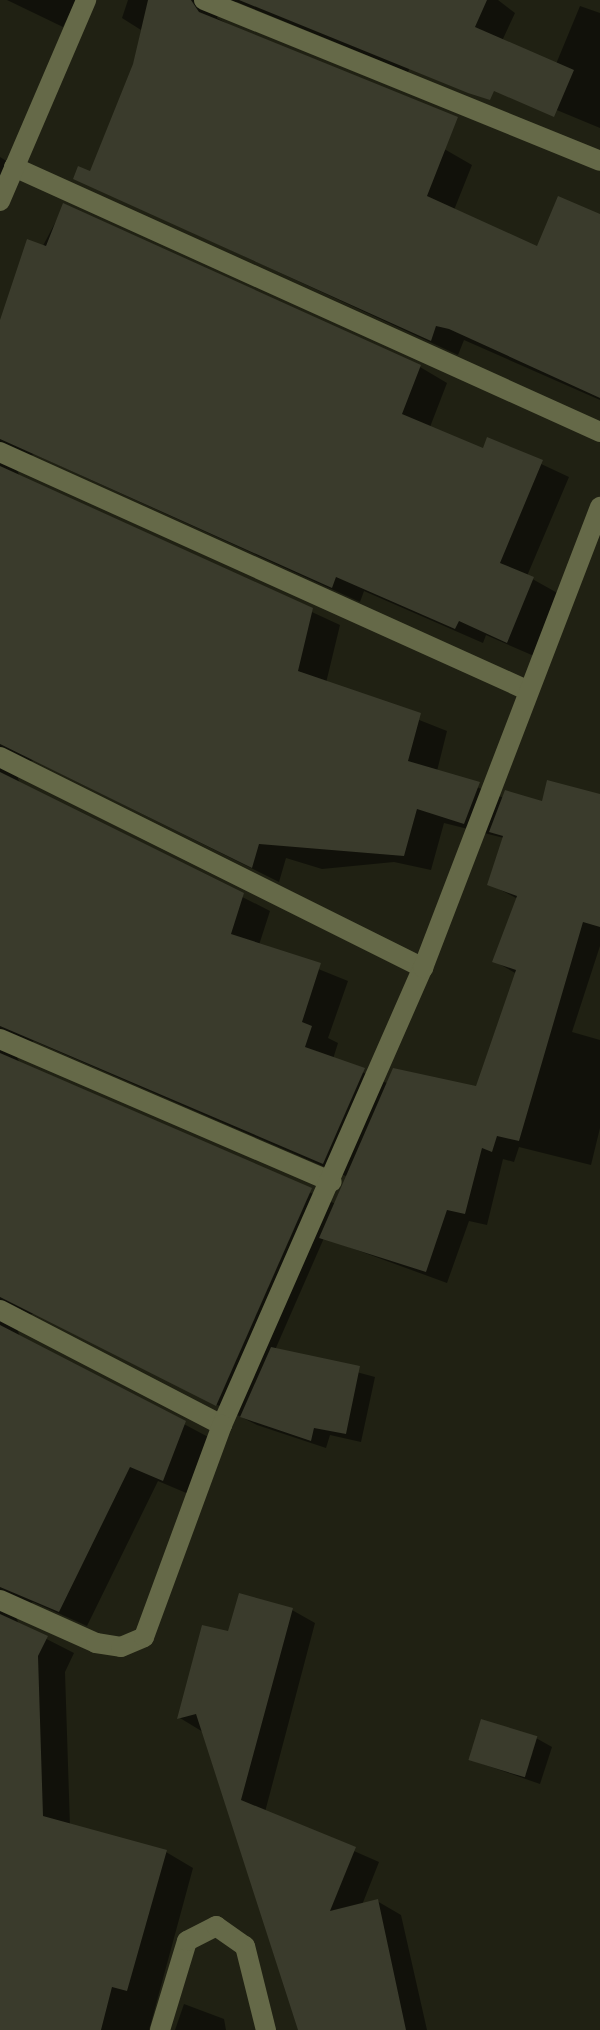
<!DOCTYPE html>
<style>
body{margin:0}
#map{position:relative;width:600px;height:2030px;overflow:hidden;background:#202113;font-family:Manrope,sans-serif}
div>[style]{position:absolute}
.shadow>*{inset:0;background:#0007}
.building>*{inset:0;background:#3a3b2c;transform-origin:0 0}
.minor>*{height:20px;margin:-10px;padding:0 10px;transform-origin:10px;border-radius:10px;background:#656948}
span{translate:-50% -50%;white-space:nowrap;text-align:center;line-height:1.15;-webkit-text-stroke:6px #0a0a05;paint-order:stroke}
</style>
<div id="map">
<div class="shadow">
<i style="clip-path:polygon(7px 0,76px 0,63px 27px)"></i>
<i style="clip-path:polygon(128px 0,498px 0,515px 13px,502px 41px,556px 64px,580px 6px,600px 13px,600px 128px,417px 52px,408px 72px,237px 2px,222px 5px,217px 18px,472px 165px,454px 210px,538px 249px,600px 217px,600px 400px,464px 340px,458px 355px,75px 178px,91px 174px,135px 65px,141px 30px,122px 18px)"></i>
<i style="clip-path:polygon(0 157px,8px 162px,0 181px)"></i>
<i style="clip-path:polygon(evenodd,64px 206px,420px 367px,447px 383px,430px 427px,484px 450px,488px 439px,569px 477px,527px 576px,561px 595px,534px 656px,486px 635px,483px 643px,364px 591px,360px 602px,34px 454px,14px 463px,20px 477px,340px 625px,326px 683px,447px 731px,437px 771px,504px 798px,543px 803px,600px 796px,600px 946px,572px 1032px,600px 1040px,600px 1128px,591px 1165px,519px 1147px,514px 1162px,503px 1159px,487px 1225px,469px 1221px,447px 1283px,324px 1238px,275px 1350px,375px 1377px,361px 1442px,330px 1435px,326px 1448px,257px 1425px,35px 1313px,14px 1320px,20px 1337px,212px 1439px,191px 1495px,158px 1481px,87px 1626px,33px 1602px,14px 1611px,19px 1625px,74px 1653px,65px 1672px,70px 1826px,166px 1852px,193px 1868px,149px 2030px,0 2030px,0 327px,64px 206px,34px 760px,279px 882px,286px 858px,322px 869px,394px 862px,431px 870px,444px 823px,504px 838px,489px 884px,518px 899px,494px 961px,517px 974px,477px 1089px,389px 1084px,333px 1059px,338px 1043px,328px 1038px,348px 981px,259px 945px,270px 911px,20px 784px,14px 767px,34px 760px,64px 206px,34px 1041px,348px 1177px,336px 1204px,20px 1064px,14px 1050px,34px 1041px)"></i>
<i style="clip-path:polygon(292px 1610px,315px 1623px,265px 1812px,379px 1862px,362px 1905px,377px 1901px,401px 1915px,427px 2030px,302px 2030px,203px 1732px,180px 1718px,230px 1634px)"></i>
<i style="clip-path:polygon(536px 1738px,552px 1747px,540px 1784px,471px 1760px)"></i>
<i style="clip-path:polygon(184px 2004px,224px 2019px,226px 2030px,175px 2030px)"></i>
</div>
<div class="building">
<i style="clip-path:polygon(148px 0,191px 0,199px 12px,458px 117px,427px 196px,537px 246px,558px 196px,600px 214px,600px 398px,449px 329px,436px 326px,431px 341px,73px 179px,78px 166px,90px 171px,133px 64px)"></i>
<i style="clip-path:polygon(239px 0,487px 0,475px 27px,574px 70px,554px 117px,494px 91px,490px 100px,468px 93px)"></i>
<i style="clip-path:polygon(63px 203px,421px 365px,402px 414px,483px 448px,487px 437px,543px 460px,500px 563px,534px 577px,507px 643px,459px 621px,455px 629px,336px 577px,332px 588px,0 439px,0 320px,27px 239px,46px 246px)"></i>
<i style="clip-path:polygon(0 466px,313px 608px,298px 671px,421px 713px,408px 761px,480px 782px,464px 824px,417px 809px,404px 856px,259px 844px,252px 868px,0 744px)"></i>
<i style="clip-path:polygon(0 772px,244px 893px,231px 934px,321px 963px,302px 1022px,312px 1026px,305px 1047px,365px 1068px,323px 1164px,0 1026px)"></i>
<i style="clip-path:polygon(547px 780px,600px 794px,600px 927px,583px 922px,519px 1141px,497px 1136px,492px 1152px,482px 1148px,465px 1214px,447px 1210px,426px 1272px,319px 1238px,393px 1068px,476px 1086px,516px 970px,492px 962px,517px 896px,487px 885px,503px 836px,489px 832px,505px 790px,542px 801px)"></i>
<i style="clip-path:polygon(0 1053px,312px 1188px,216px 1406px,0 1297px)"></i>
<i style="clip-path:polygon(0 1325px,186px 1421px,163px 1481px,130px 1467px,59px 1612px,0 1587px)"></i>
<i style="clip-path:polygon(271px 1347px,360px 1366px,346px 1434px,314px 1428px,311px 1441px,240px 1417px)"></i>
<i style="clip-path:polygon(239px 1593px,293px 1608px,241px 1800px,356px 1847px,330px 1911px,378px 1899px,406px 2030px,298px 2030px,196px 1714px,177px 1719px,202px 1625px,228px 1631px)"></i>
<i style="clip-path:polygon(0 1614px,48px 1636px,38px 1656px,43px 1816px,167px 1850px,127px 1991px,112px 1987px,101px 2030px,0 2030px)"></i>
<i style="left:481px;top:1719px;width:59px;height:43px;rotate:17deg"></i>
</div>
<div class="minor">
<i style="left:204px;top:0;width:427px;rotate:22.1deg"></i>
<i style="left:14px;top:167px;width:643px;rotate:24.33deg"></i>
<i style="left:0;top:201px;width:219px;rotate:-66.8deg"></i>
<i style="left:0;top:452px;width:580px;rotate:24.31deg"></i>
<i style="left:0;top:757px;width:473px;rotate:26.5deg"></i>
<i style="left:0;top:1039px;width:361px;rotate:23.3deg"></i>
<i style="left:0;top:1310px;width:250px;rotate:27.4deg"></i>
<i style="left:222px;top:1425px;width:499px;rotate:-66.3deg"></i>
<i style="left:423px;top:968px;width:494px;rotate:-69deg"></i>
<i style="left:0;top:1600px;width:105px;rotate:24.1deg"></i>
<i style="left:96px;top:1643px;width:25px;rotate:9deg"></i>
<i style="left:121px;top:1647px;width:25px;rotate:-23deg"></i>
<i style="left:144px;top:1637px;width:226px;rotate:-69.8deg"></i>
<i style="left:160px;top:2030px;width:93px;rotate:-73.1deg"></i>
<i style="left:187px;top:1941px;width:33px;rotate:-27deg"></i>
<i style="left:216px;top:1926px;width:35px;rotate:35deg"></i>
<i style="left:245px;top:1946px;width:87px;rotate:76deg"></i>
</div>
</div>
